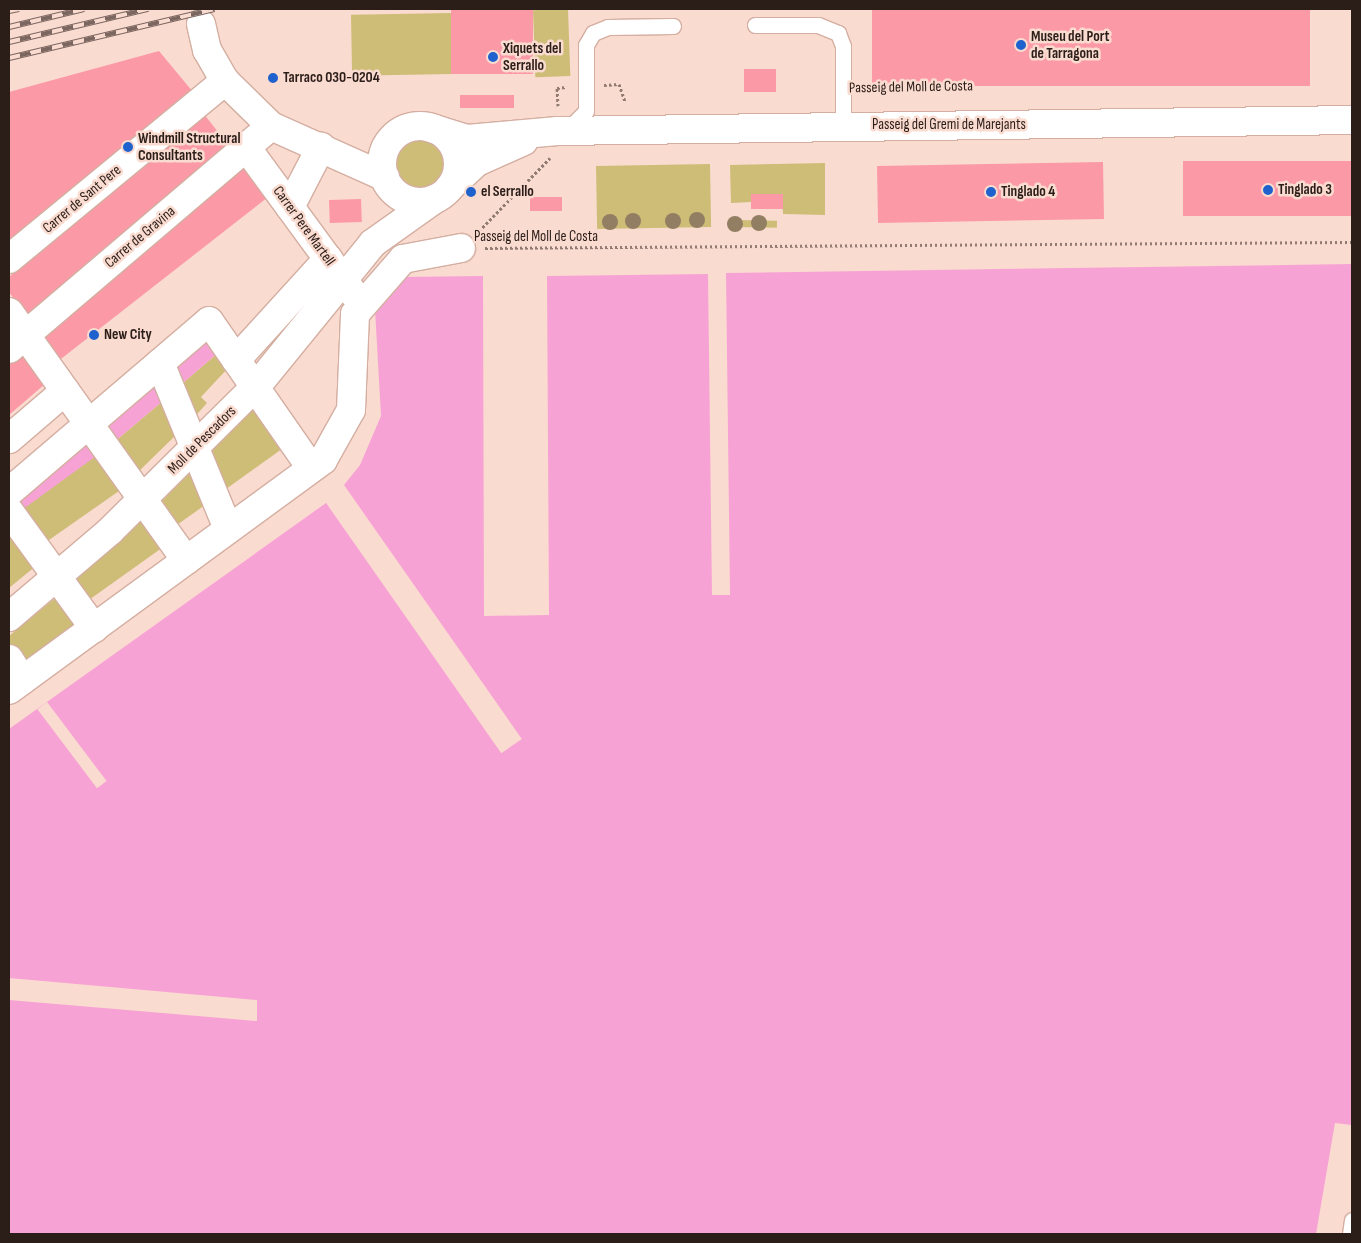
<!DOCTYPE html>
<style>
body{margin:0}
#map{position:relative;width:1361px;height:1243px;overflow:hidden;background:#fadbd0;font-family:"Sofia Sans Condensed",sans-serif}
div>[style]{position:absolute}
.green>*{inset:0;background:#cebd77;transform-origin:0 0}
.round{border-radius:50%}
.water>*{inset:0;background:#f7a2d4;transform-origin:0 0}
.pier>*{inset:0;background:#fadbd0;transform-origin:0 0}
.building>*{inset:0;background:#fc99a6;transform-origin:0 0}
.path>*{height:3px;margin-top:-1.5px;transform-origin:0;background:repeating-linear-gradient(90deg,#917b73 0 2.5px,transparent 0 5px)}
.roads{filter:drop-shadow(1px 0 #d4aea1) drop-shadow(-1px 0 #d4aea1) drop-shadow(0 1px #d4aea1) drop-shadow(0 -1px #d4aea1)}
.lane>*{height:15px;margin:-7.5px;padding:0 7.5px;transform-origin:7.5px;border-radius:7.5px;background:#fff}
.street>*{height:28px;margin:-14px;padding:0 14px;transform-origin:14px;border-radius:14px;background:#fff}
.street>.ring{margin:-14px;padding:0;box-sizing:content-box;background:none;border:28px solid #fff;border-radius:50%}
.rail>*{height:5.5px;margin-top:-2.75px;transform-origin:0;background:repeating-linear-gradient(90deg,#fadbd0 0 11px,#7c6760 0 22px);box-sizing:border-box;border-block:1px solid #7c6760}
.trees>*{width:16px;height:16px;margin:-8px;border-radius:50%;background:#927e62}
.dots>*{width:14px;height:14px;translate:-50% -50%;box-sizing:border-box;border:2px solid #fadbd0;border-radius:50%}
span{translate:-50% -50%;white-space:nowrap;text-align:center;line-height:1.15;-webkit-text-stroke:5px #fadbd0;paint-order:stroke}
.poi-label{font-size:15px;color:#2b1d18;font-weight:700}
.left{translate:0 -50%;text-align:left}
.street-label{font-size:15px;color:#2b1d18}
.frame{position:absolute;inset:0;border:10px solid #2b1d18;pointer-events:none}
</style>
<div id="map">
<div class="green">
<i style="left:568px;top:9px;width:67px;height:35px;rotate:88deg"></i>
<i style="left:451px;top:13px;width:61px;height:100px;rotate:89deg"></i>
<i class="round" style="left:392px;top:136px;width:54px;height:54px"></i>
<i style="clip-path:polygon(825px 163px,825px 215px,783px 214px,782px 194px,752px 194px,751px 202px,731px 203px,730px 165px)"></i>
<i style="left:710px;top:164px;width:63px;height:114px;rotate:89deg"></i>
<i style="left:733px;top:220px;width:44px;height:7px;rotate:1deg"></i>
<i style="clip-path:polygon(219px 352px,229px 367px,201px 397px,207px 403px,190px 422px,177px 388px)"></i>
<i style="clip-path:polygon(164px 400px,177px 434px,135px 475px,113px 443px)"></i>
<i style="clip-path:polygon(256px 404px,286px 446px,219px 494px,206px 458px)"></i>
<i style="left:100px;top:453px;width:42px;height:100px;rotate:55deg"></i>
<i style="clip-path:polygon(192px 471px,205px 505px,174px 527px,158px 505px)"></i>
<i style="clip-path:polygon(145px 517px,166px 545px,86px 602px,72px 583px)"></i>
<i style="clip-path:polygon(9px 532px,37px 565px,9px 588px)"></i>
<i style="clip-path:polygon(59px 595px,79px 622px,22px 664px,9px 646px,9px 636px)"></i>
</div>
<div class="water">
<i style="clip-path:polygon(1352px 264px,1352px 1125px,1335px 1123px,1316px 1234px,9px 1234px,9px 1000px,257px 1021px,257px 1000px,9px 978px,9px 729px,326px 503px,344px 485px,360px 465px,381px 416px,375px 309px,399px 277px,483px 276px,484px 616px,549px 615px,547px 276px,708px 274px,712px 595px,730px 595px,726px 273px)"></i>
<i style="clip-path:polygon(205px 331px,219px 352px,177px 388px,167px 363px)"></i>
<i style="clip-path:polygon(155px 373px,164px 400px,113px 443px,98px 422px)"></i>
<i style="left:85px;top:432px;width:26px;height:100px;rotate:54deg"></i>
</div>
<div class="pier">
<i style="left:344px;top:485px;width:310px;height:25px;rotate:55deg"></i>
<i style="left:47px;top:702px;width:99px;height:12px;rotate:53deg"></i>
</div>
<div class="building">
<i style="left:451px;top:9px;width:82px;height:65px"></i>
<i style="left:872px;top:9px;width:438px;height:77px"></i>
<i style="clip-path:polygon(159px 51px,193px 92px,9px 245px,9px 92px)"></i>
<i style="left:744px;top:69px;width:32px;height:23px"></i>
<i style="left:514px;top:95px;width:13px;height:54px;rotate:90deg"></i>
<i style="clip-path:polygon(203px 113px,230px 147px,27px 317px,9px 292px,9px 277px)"></i>
<i style="left:246px;top:161px;width:42px;height:271px;rotate:52deg"></i>
<i style="left:1352px;top:161px;width:55px;height:169px;rotate:90deg"></i>
<i style="left:1103px;top:162px;width:57px;height:226px;rotate:89deg"></i>
<i style="left:751px;top:194px;width:32px;height:15px"></i>
<i style="left:562px;top:197px;width:14px;height:32px;rotate:90deg"></i>
<i style="left:361px;top:199px;width:23px;height:32px;rotate:88deg"></i>
<i style="clip-path:polygon(22px 351px,45px 384px,9px 415px,9px 362px)"></i>
</div>
<div class="path">
<i style="left:604px;top:85px;width:15px;rotate:-4deg"></i>
<i style="left:619px;top:84px;width:18px;rotate:71deg"></i>
<i style="left:558px;top:106px;width:18px;rotate:-93deg"></i>
<i style="left:557px;top:88px;width:9px;rotate:-6deg"></i>
<i style="left:479px;top:231px;width:102px;rotate:-45.8deg"></i>
<i style="left:485px;top:248px;width:867px;rotate:-0.4deg"></i>
</div>
<div class="roads">
<div class="lane">
<i style="left:755px;top:25px;width:63px"></i>
<i style="left:818px;top:25px;width:22px;rotate:22deg"></i>
<i style="left:838px;top:33px;width:14px;rotate:69deg"></i>
<i style="left:843px;top:46px;width:80px;rotate:90deg"></i>
<i style="left:568px;top:129px;width:25px;rotate:-45deg"></i>
<i style="left:586px;top:111px;width:66px;rotate:-90deg"></i>
<i style="left:586px;top:45px;width:14px;rotate:-60deg"></i>
<i style="left:593px;top:33px;width:16px;rotate:-22deg"></i>
<i style="left:608px;top:27px;width:65px;rotate:-0.9deg"></i>
<i style="left:1350px;top:1234px;width:14px;rotate:-82deg"></i>
</div>
<div class="street">
<i style="left:201px;top:24px;width:27px;rotate:77deg"></i>
<i style="left:207px;top:50px;width:36px;rotate:60deg"></i>
<i style="left:225px;top:81px;width:64px;rotate:44.4deg"></i>
<i style="left:271px;top:126px;width:125px;rotate:24.1deg"></i>
<i class="ring" style="left:382px;top:126px;width:48px;height:48px"></i>
<i style="left:428px;top:127px;width:41px;rotate:17.1deg"></i>
<i style="left:467px;top:139px;width:91px;rotate:-5deg"></i>
<i style="left:558px;top:131px;width:794px;rotate:-0.79deg"></i>
<i style="left:246px;top:147px;width:181px;rotate:53.8deg"></i>
<i style="left:450px;top:187px;width:37px;rotate:-43deg"></i>
<i style="left:477px;top:162px;width:51px;rotate:-24.1deg"></i>
<i style="left:290px;top:207px;width:68px;rotate:-62.7deg"></i>
<i style="left:9px;top:259px;width:280px;rotate:-39.5deg"></i>
<i style="left:9px;top:312px;width:305px;rotate:54.5deg"></i>
<i style="left:9px;top:349px;width:344px;rotate:-40.4deg"></i>
<i style="left:236px;top:360px;width:137px;rotate:-47.7deg"></i>
<i style="left:160px;top:363px;width:179px;rotate:67.7deg"></i>
<i style="left:9px;top:439px;width:74px;rotate:-40.6deg"></i>
<i style="left:9px;top:492px;width:263px;rotate:-40.5deg"></i>
<i style="left:209px;top:321px;width:179px;rotate:55.2deg"></i>
<i style="left:9px;top:511px;width:145px;rotate:54deg"></i>
<i style="left:9px;top:617px;width:133px;rotate:-40.4deg"></i>
<i style="left:110px;top:531px;width:211px;rotate:-44.8deg"></i>
<i style="left:260px;top:382px;width:179px;rotate:-50.9deg"></i>
<i style="left:373px;top:243px;width:76px;rotate:-35.4deg"></i>
<i style="left:9px;top:659px;width:25px;rotate:58deg"></i>
<i style="left:9px;top:690px;width:389px;rotate:-36.2deg"></i>
<i style="left:323px;top:460px;width:57px;rotate:-60.8deg"></i>
<i style="left:351px;top:410px;width:96px;rotate:-87.6deg"></i>
<i style="left:355px;top:314px;width:73px;rotate:-48.9deg"></i>
<i style="left:403px;top:259px;width:59px;rotate:-10.7deg"></i>
</div>
</div>
<div class="rail">
<i style="left:9px;top:11px;width:10px;rotate:-11deg"></i>
<i style="left:9px;top:27px;width:77px;rotate:-13.5deg"></i>
<i style="left:9px;top:42px;width:143px;rotate:-13.4deg"></i>
<i style="left:9px;top:58px;width:211px;rotate:-13.4deg"></i>
</div>
<div class="trees">
<i style="left:697px;top:220px"></i>
<i style="left:633px;top:221px"></i>
<i style="left:673px;top:221px"></i>
<i style="left:610px;top:222px"></i>
<i style="left:759px;top:223px"></i>
<i style="left:735px;top:224px"></i>
</div>
<div class="dots">
<i style="left:1021px;top:45px;background:#1f61cd"></i>
<i style="left:493px;top:57px;background:#1f61cd"></i>
<i style="left:273px;top:78px;background:#1f61cd"></i>
<i style="left:128px;top:147px;background:#1f61cd"></i>
<i style="left:1268px;top:190px;background:#1f61cd"></i>
<i style="left:471px;top:192px;background:#1f61cd"></i>
<i style="left:991px;top:192px;background:#1f61cd"></i>
<i style="left:94px;top:335px;background:#1f61cd"></i>
</div>
<div class="poi-label">
<span class="left" style="left:1031px;top:45px">Museu del Port<br>de Tarragona</span>
<span class="left" style="left:503px;top:57px">Xiquets del<br>Serrallo</span>
<span class="left" style="left:283px;top:78px">Tarraco 030-0204</span>
<span class="left" style="left:138px;top:147px">Windmill Structural<br>Consultants</span>
<span class="left" style="left:1278px;top:190px">Tinglado 3</span>
<span class="left" style="left:481px;top:192px">el Serrallo</span>
<span class="left" style="left:1001px;top:192px">Tinglado 4</span>
<span class="left" style="left:104px;top:335px">New City</span>
</div>
<div class="street-label">
<span style="left:911px;top:87px;rotate:-1deg">Passeig del Moll de Costa</span>
<span style="left:949px;top:125px">Passeig del Gremi de Marejants</span>
<span style="left:82px;top:199px;rotate:-40deg">Carrer de Sant Pere</span>
<span style="left:304px;top:226px;rotate:54deg">Carrer Pere Martell</span>
<span style="left:140px;top:237px;rotate:-40deg">Carrer de Gravina</span>
<span style="left:536px;top:237px">Passeig del Moll de Costa</span>
<span style="left:202px;top:440px;rotate:-45deg">Moll de Pescadors</span>
</div>
<div class="frame"></div>
</div>
